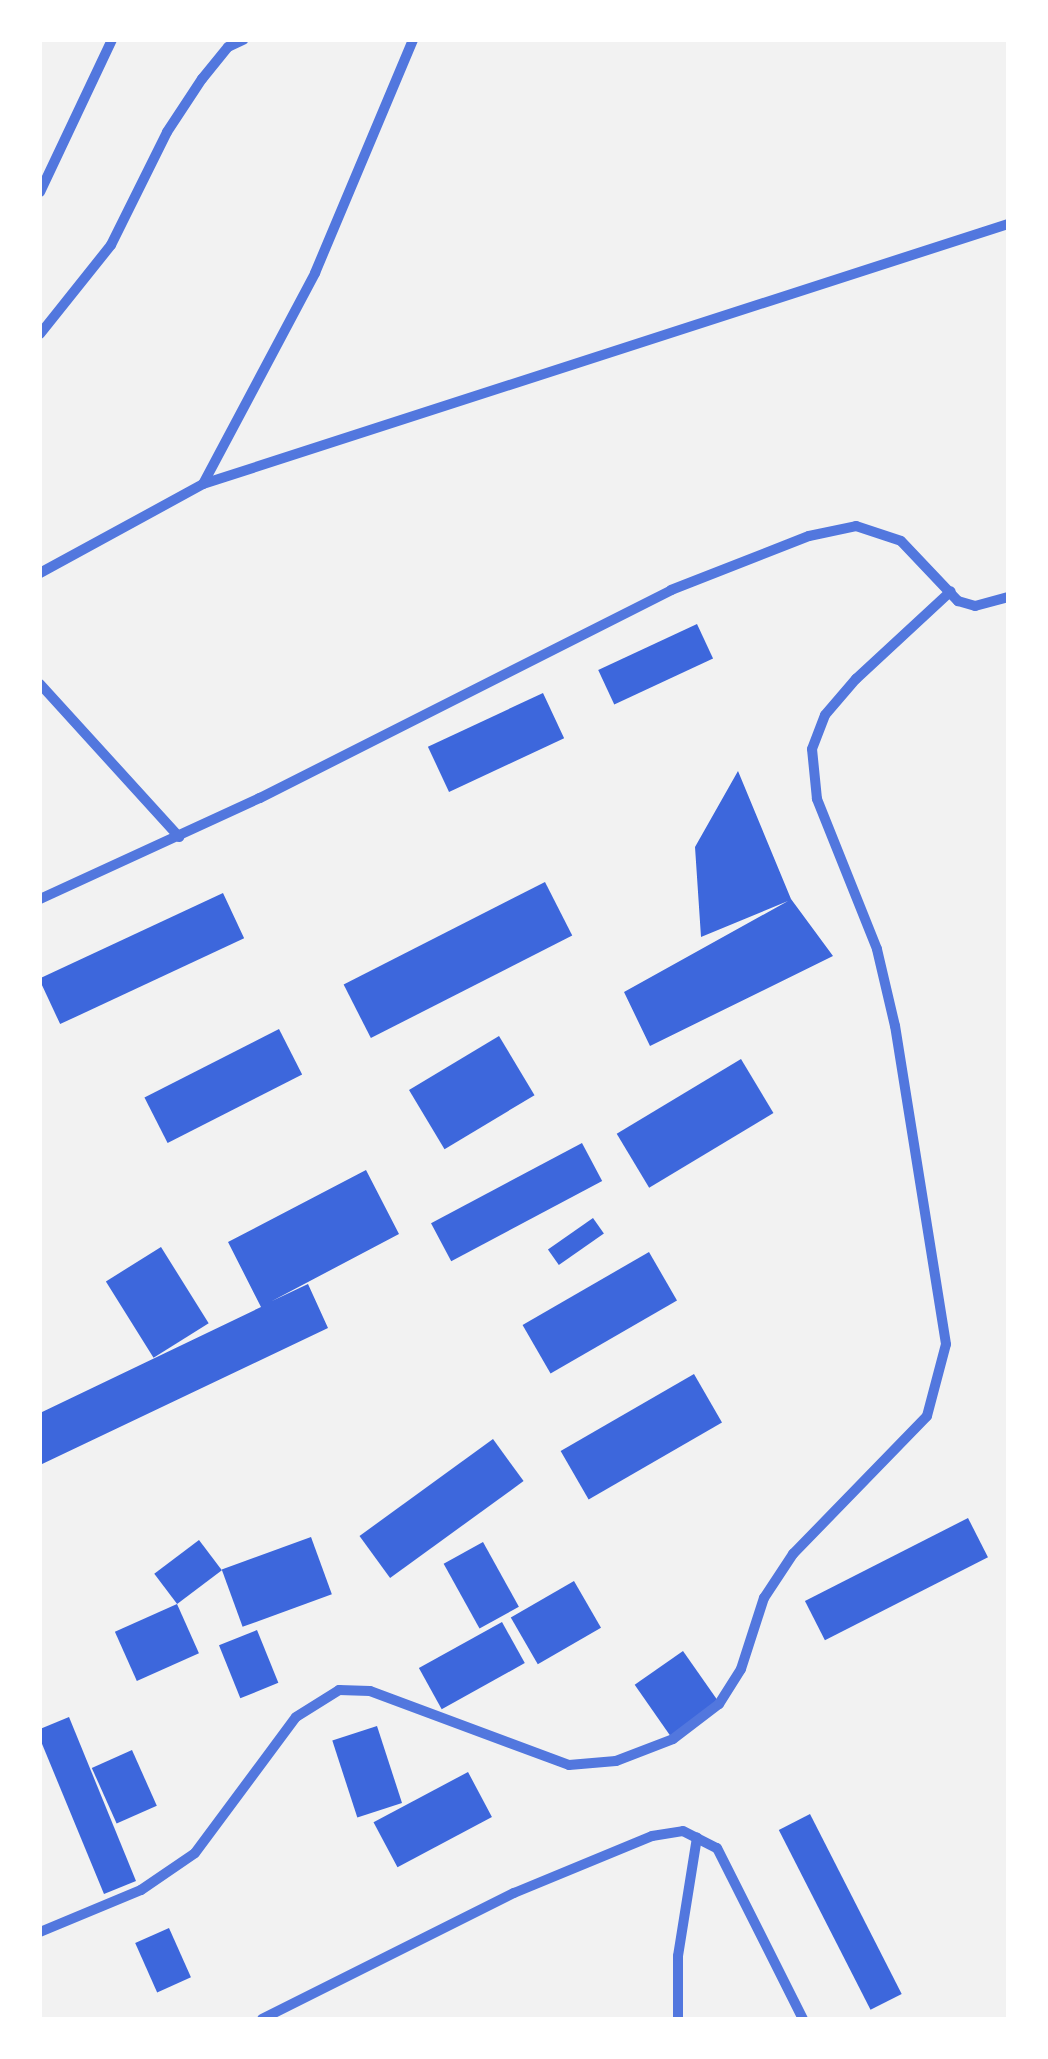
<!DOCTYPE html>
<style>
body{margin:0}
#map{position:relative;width:1048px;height:2059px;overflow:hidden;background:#f2f2f2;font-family:Merriweather,serif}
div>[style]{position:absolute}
.building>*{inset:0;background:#3d67dc;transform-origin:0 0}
.minor>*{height:10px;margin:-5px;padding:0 5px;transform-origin:5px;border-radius:5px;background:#5277de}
span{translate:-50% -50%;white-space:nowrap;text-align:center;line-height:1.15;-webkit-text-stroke:10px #fff;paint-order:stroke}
.frame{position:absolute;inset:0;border:42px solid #fff;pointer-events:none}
</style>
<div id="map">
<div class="building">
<i style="left:697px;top:624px;width:38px;height:109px;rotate:65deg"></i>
<i style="left:543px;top:693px;width:50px;height:127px;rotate:65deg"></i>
<i style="clip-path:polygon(738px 771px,791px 899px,833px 956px,650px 1046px,624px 992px,788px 901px,701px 937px,695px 847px)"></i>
<i style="left:545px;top:882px;width:60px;height:226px;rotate:63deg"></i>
<i style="left:223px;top:893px;width:50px;height:203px;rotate:65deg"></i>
<i style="left:279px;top:1029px;width:51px;height:151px;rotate:63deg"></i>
<i style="left:499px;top:1036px;width:69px;height:105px;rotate:59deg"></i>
<i style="left:741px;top:1059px;width:63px;height:145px;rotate:59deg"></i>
<i style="left:582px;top:1143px;width:43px;height:171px;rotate:62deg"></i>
<i style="clip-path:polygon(366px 1170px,399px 1234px,272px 1301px,308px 1284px,328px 1328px,40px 1465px,40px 1413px,261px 1307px,228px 1242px)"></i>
<i style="left:593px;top:1218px;width:19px;height:55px;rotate:55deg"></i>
<i style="left:161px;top:1247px;width:90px;height:65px;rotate:58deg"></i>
<i style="left:649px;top:1252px;width:56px;height:146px;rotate:60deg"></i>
<i style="left:694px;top:1374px;width:56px;height:154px;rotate:60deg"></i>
<i style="left:493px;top:1439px;width:52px;height:165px;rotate:54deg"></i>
<i style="left:968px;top:1518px;width:44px;height:183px;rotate:63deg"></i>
<i style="left:311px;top:1537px;width:61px;height:95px;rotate:70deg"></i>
<i style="left:199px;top:1540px;width:38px;height:56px;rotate:53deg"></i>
<i style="left:483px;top:1542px;width:74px;height:45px;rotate:61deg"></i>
<i style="left:574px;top:1581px;width:54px;height:73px;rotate:60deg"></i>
<i style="left:177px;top:1604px;width:54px;height:68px;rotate:66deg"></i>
<i style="left:502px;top:1622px;width:47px;height:95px;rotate:61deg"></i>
<i style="left:257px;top:1630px;width:57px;height:41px;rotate:68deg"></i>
<i style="left:683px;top:1651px;width:62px;height:59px;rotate:55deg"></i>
<i style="clip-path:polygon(69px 1717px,136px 1881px,104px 1894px,40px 1739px,40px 1729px)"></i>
<i style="left:377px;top:1726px;width:81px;height:47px;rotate:72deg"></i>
<i style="left:132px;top:1750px;width:61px;height:44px;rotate:66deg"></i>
<i style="left:468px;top:1772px;width:51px;height:107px;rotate:62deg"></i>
<i style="left:810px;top:1814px;width:202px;height:35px;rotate:63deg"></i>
<i style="left:169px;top:1928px;width:54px;height:37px;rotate:66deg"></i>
</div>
<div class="minor">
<i style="left:40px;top:192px;width:168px;rotate:-64.7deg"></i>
<i style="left:40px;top:334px;width:114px;rotate:-51.4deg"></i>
<i style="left:111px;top:245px;width:126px;rotate:-63.6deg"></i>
<i style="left:167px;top:132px;width:64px;rotate:-56.6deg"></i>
<i style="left:202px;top:79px;width:41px;rotate:-50.9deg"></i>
<i style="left:228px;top:47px;width:17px;rotate:-25deg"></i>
<i style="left:203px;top:484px;width:239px;rotate:-62deg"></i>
<i style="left:315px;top:273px;width:253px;rotate:-67.2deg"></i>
<i style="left:40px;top:573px;width:186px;rotate:-28.6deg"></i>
<i style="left:203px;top:484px;width:846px;rotate:-17.9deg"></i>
<i style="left:40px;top:684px;width:207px;rotate:47.7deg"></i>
<i style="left:40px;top:899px;width:242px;rotate:-24.7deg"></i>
<i style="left:260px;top:798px;width:461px;rotate:-26.8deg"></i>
<i style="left:671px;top:590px;width:148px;rotate:-21.4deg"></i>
<i style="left:809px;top:536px;width:48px;rotate:-12deg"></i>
<i style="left:856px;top:526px;width:47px;rotate:18.4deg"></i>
<i style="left:901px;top:541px;width:83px;rotate:46.5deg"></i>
<i style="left:958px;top:601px;width:18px;rotate:16deg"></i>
<i style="left:975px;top:606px;width:34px;rotate:-15deg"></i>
<i style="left:40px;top:1932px;width:109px;rotate:-22.6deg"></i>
<i style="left:141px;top:1890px;width:65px;rotate:-34.4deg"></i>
<i style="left:195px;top:1853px;width:169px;rotate:-53.4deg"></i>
<i style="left:296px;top:1717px;width:51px;rotate:-32.1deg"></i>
<i style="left:339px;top:1690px;width:31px;rotate:2deg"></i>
<i style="left:370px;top:1691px;width:212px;rotate:20.4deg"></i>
<i style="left:569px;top:1765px;width:47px;rotate:-4.9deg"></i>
<i style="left:616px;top:1761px;width:61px;rotate:-21.1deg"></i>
<i style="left:673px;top:1739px;width:58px;rotate:-37.3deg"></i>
<i style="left:719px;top:1704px;width:41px;rotate:-57.8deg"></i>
<i style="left:741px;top:1669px;width:75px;rotate:-72.1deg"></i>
<i style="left:764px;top:1598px;width:53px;rotate:-56.6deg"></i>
<i style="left:793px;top:1554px;width:192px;rotate:-45.8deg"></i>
<i style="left:927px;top:1416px;width:74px;rotate:-75.2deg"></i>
<i style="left:946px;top:1344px;width:322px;rotate:-99.1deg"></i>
<i style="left:895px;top:1026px;width:79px;rotate:-103.2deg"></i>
<i style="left:877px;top:949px;width:162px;rotate:-111.8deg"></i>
<i style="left:817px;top:799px;width:50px;rotate:-95.7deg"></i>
<i style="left:812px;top:749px;width:36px;rotate:-69deg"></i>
<i style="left:825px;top:715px;width:48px;rotate:-49.3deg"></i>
<i style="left:856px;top:679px;width:129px;rotate:-42.8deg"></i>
<i style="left:262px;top:2019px;width:282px;rotate:-26.6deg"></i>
<i style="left:514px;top:1893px;width:149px;rotate:-22.4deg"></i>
<i style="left:652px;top:1836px;width:31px;rotate:-9deg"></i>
<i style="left:683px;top:1831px;width:38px;rotate:27deg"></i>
<i style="left:717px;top:1848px;width:191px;rotate:63.3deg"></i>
<i style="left:678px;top:2019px;width:63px;rotate:-90deg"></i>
<i style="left:678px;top:1956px;width:120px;rotate:-80.9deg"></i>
</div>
<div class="frame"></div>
</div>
